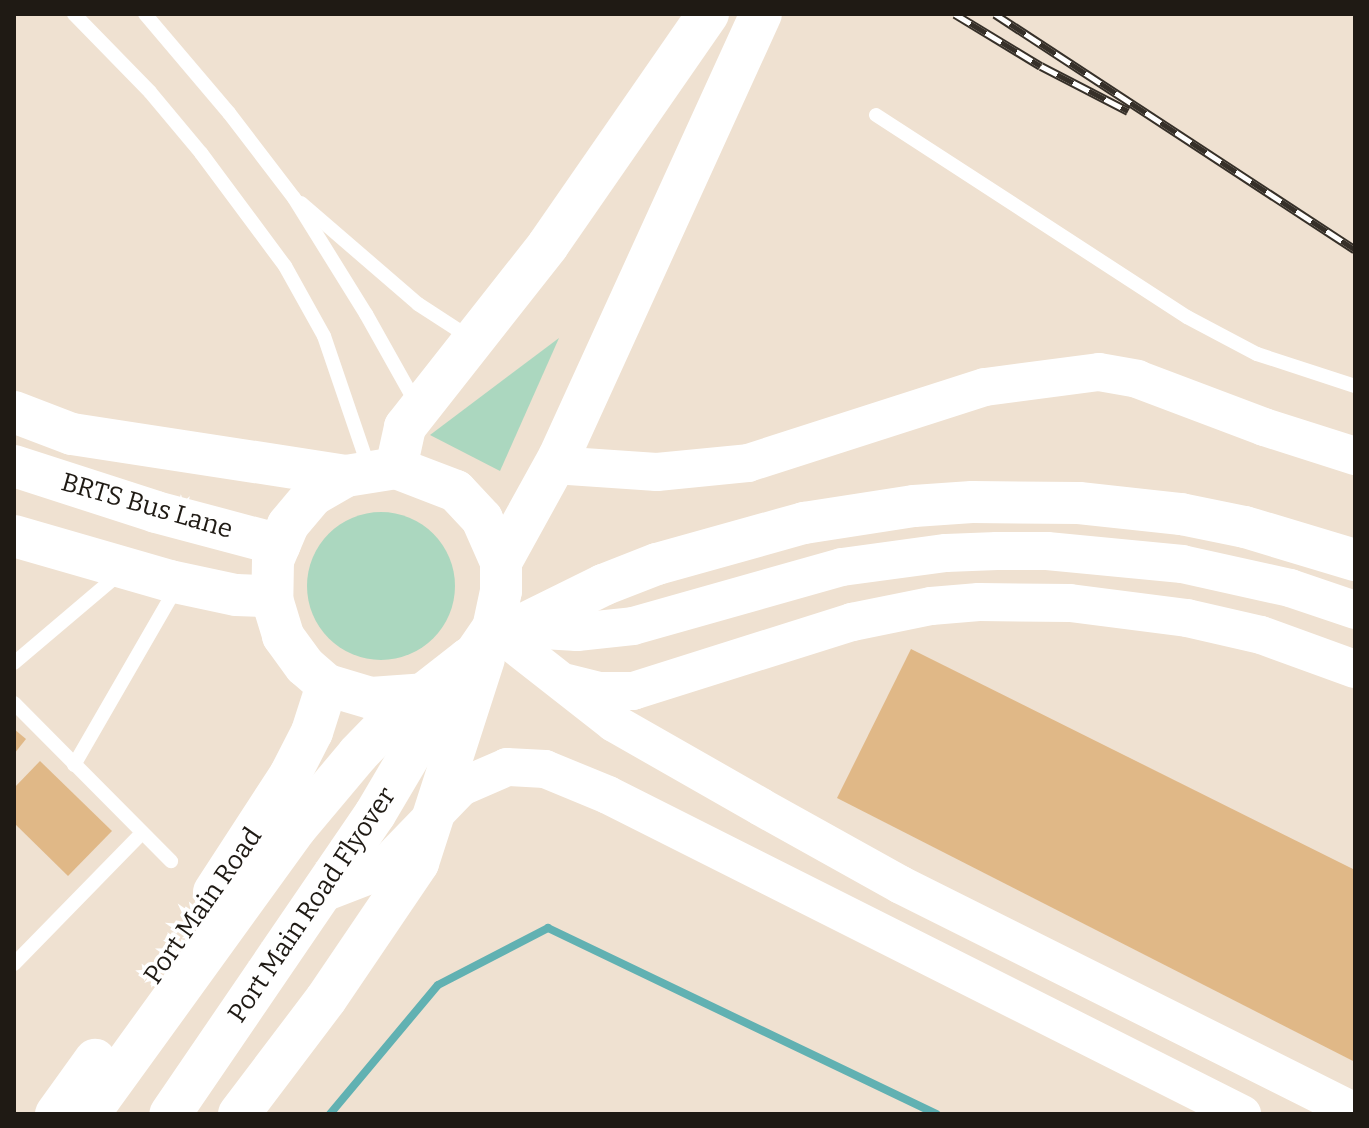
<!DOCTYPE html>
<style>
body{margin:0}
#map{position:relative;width:1369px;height:1128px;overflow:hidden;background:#efe1d1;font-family:Bitter,serif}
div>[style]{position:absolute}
.green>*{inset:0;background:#abd7bf}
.round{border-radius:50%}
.stream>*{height:8px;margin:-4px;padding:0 4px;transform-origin:4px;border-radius:4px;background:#61b1b2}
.building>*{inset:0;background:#e0b887}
.lane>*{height:14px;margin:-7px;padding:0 7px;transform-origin:7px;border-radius:7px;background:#fff}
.secondary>*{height:38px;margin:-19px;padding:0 19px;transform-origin:19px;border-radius:19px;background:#fff}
.primary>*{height:42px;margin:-21px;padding:0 21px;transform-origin:21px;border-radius:21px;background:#fff}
.rail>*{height:9px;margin-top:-4.5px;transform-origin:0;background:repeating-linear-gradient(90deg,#fff 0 18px,#363029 0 36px);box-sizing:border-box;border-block:2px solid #363029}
span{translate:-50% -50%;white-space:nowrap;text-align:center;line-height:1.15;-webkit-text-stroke:7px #fff;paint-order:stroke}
.street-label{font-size:26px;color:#1f1a14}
.frame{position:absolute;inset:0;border:16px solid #1f1a14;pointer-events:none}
</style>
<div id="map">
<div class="green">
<i style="clip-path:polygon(559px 338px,500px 471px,430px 435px)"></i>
<i class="round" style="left:307px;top:512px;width:148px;height:148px"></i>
</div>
<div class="stream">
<i style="left:330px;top:1114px;width:168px;rotate:-50.1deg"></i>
<i style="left:438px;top:985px;width:124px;rotate:-27.4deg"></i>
<i style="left:548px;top:928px;width:431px;rotate:25.6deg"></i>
</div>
<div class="building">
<i style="clip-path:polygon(911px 649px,1355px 870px,1355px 1062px,837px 798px)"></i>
<i style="clip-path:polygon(14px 729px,26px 739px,14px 754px)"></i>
<i style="clip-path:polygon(40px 761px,112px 831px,68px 876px,14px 823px,14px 788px)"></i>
</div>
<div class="lane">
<i style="left:74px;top:14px;width:109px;rotate:45.7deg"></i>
<i style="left:150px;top:92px;width:80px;rotate:50.1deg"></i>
<i style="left:201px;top:153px;width:141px;rotate:53.4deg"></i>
<i style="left:285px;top:266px;width:80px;rotate:60.9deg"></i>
<i style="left:324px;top:336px;width:139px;rotate:71.2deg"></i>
<i style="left:145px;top:14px;width:130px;rotate:49.7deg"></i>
<i style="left:229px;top:113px;width:107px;rotate:52.6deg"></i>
<i style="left:294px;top:198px;width:137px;rotate:58.2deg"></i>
<i style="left:366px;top:314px;width:102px;rotate:60.7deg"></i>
<i style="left:876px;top:115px;width:371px;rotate:33deg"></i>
<i style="left:1187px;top:317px;width:79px;rotate:27.9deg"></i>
<i style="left:1257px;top:354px;width:103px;rotate:18.1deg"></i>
<i style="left:301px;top:203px;width:155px;rotate:40.8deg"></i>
<i style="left:418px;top:304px;width:64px;rotate:32.9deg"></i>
<i style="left:14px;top:663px;width:139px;rotate:-40.3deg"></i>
<i style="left:14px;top:703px;width:223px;rotate:45.2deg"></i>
<i style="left:74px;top:765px;width:204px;rotate:-60deg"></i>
<i style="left:14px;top:964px;width:183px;rotate:-45.7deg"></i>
</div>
<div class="secondary">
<i style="left:554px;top:465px;width:103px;rotate:3.9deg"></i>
<i style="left:657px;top:472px;width:91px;rotate:-5.6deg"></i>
<i style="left:748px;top:463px;width:249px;rotate:-17.8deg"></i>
<i style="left:985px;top:387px;width:115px;rotate:-7.5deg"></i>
<i style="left:1099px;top:372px;width:39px;rotate:10deg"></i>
<i style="left:1137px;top:379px;width:136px;rotate:20.7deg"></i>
<i style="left:1264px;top:427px;width:96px;rotate:17.7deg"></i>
<i style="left:493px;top:628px;width:154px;rotate:38.1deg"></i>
<i style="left:614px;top:723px;width:169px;rotate:29.7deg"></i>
<i style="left:761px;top:807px;width:160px;rotate:29.1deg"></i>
<i style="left:901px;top:885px;width:508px;rotate:26.57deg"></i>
<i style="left:508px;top:628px;width:69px;rotate:3.3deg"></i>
<i style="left:577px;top:632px;width:56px;rotate:-6.1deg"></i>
<i style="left:633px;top:626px;width:217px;rotate:-15.8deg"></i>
<i style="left:842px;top:567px;width:105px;rotate:-7.7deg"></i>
<i style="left:946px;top:553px;width:51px;rotate:-2.2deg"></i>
<i style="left:997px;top:551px;width:50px"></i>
<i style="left:1047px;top:551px;width:136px;rotate:5.5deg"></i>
<i style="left:1182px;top:564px;width:111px;rotate:12.5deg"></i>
<i style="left:1290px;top:588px;width:69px;rotate:18.7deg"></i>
<i style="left:567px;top:683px;width:32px;rotate:14deg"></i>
<i style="left:598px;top:691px;width:35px"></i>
<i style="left:633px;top:691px;width:230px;rotate:-17.5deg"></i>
<i style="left:852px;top:622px;width:81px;rotate:-11.4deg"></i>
<i style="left:931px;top:606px;width:48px;rotate:-4.8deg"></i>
<i style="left:979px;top:602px;width:91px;rotate:0.6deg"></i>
<i style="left:1070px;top:603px;width:118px;rotate:7.3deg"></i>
<i style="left:1187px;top:618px;width:76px;rotate:12.9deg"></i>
<i style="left:1261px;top:635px;width:100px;rotate:19.9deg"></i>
<i style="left:323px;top:893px;width:61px;rotate:-21.1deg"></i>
<i style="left:380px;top:871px;width:117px;rotate:-46deg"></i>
<i style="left:461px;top:787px;width:50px;rotate:-23.5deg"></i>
<i style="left:507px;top:767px;width:38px;rotate:3deg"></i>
<i style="left:545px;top:769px;width:68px;rotate:22.4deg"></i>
<i style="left:608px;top:795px;width:710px;rotate:26.71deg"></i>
</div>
<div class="primary">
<i style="left:14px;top:412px;width:62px;rotate:20.8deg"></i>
<i style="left:72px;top:434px;width:277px;rotate:8.7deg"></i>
<i style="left:346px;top:476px;width:51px;rotate:-9.1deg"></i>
<i style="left:396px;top:468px;width:64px;rotate:21deg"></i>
<i style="left:456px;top:491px;width:38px;rotate:47deg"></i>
<i style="left:482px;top:519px;width:47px;rotate:66.2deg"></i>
<i style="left:501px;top:562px;width:29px;rotate:90deg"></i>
<i style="left:501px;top:591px;width:38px;rotate:102deg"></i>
<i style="left:493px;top:628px;width:104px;rotate:124.5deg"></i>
<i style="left:434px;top:714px;width:116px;rotate:120.5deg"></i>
<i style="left:375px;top:814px;width:363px;rotate:124.3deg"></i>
<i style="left:14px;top:466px;width:149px;rotate:17.9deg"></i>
<i style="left:156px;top:512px;width:128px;rotate:14.9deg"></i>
<i style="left:396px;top:468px;width:42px;rotate:-77.6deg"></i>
<i style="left:405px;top:427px;width:231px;rotate:-51.8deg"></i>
<i style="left:548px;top:245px;width:281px;rotate:-55.3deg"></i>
<i style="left:346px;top:476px;width:38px;rotate:150deg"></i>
<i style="left:313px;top:495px;width:39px;rotate:130deg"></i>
<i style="left:288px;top:525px;width:38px;rotate:113deg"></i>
<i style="left:273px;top:560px;width:39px;rotate:91deg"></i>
<i style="left:272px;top:599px;width:39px;rotate:73deg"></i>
<i style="left:283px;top:636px;width:37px;rotate:54deg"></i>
<i style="left:305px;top:666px;width:29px;rotate:41deg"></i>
<i style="left:327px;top:685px;width:46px;rotate:16.5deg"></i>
<i style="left:371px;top:698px;width:56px;rotate:-4.1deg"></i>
<i style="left:14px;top:536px;width:162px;rotate:16.1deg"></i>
<i style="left:170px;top:581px;width:67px;rotate:12deg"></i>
<i style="left:236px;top:595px;width:36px;rotate:2deg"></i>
<i style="left:501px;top:562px;width:120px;rotate:-61.1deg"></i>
<i style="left:559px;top:457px;width:487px;rotate:-65.5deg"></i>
<i style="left:214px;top:892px;width:140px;rotate:-57deg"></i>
<i style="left:290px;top:775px;width:48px;rotate:-62.9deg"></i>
<i style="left:312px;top:732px;width:49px;rotate:-72.3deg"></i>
<i style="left:56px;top:1114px;width:67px;rotate:-54.2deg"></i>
<i style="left:89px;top:1114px;width:353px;rotate:-54.1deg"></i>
<i style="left:296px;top:828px;width:97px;rotate:-50deg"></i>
<i style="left:358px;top:754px;width:53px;rotate:-45.8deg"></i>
<i style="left:395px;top:716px;width:93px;rotate:-38deg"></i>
<i style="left:468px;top:659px;width:53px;rotate:-33.4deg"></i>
<i style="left:512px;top:630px;width:102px;rotate:-26.3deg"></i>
<i style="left:603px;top:585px;width:58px;rotate:-21.3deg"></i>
<i style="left:657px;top:564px;width:153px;rotate:-15.6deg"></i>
<i style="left:804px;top:523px;width:111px;rotate:-8.8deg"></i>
<i style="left:914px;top:506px;width:58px;rotate:-3.9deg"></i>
<i style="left:972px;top:502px;width:107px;rotate:0.5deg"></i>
<i style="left:1079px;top:503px;width:103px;rotate:6.2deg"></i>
<i style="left:1181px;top:514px;width:65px;rotate:11.5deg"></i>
<i style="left:1245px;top:527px;width:115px;rotate:16.7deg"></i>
<i style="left:239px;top:1114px;width:144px;rotate:-52.9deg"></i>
<i style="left:326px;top:999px;width:164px;rotate:-55.9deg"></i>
<i style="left:418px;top:863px;width:214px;rotate:-72.1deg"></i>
</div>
<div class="rail">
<i style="left:955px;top:14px;width:100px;rotate:31.2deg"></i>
<i style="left:1041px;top:66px;width:98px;rotate:27.3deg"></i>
<i style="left:995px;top:14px;width:430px;rotate:33.2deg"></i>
</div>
<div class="street-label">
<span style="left:147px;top:506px;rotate:16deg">BRTS Bus Lane</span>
<span style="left:312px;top:905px;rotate:-56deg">Port Main Road Flyover</span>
<span style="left:203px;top:906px;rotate:-55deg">Port Main Road</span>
</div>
<div class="frame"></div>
</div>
